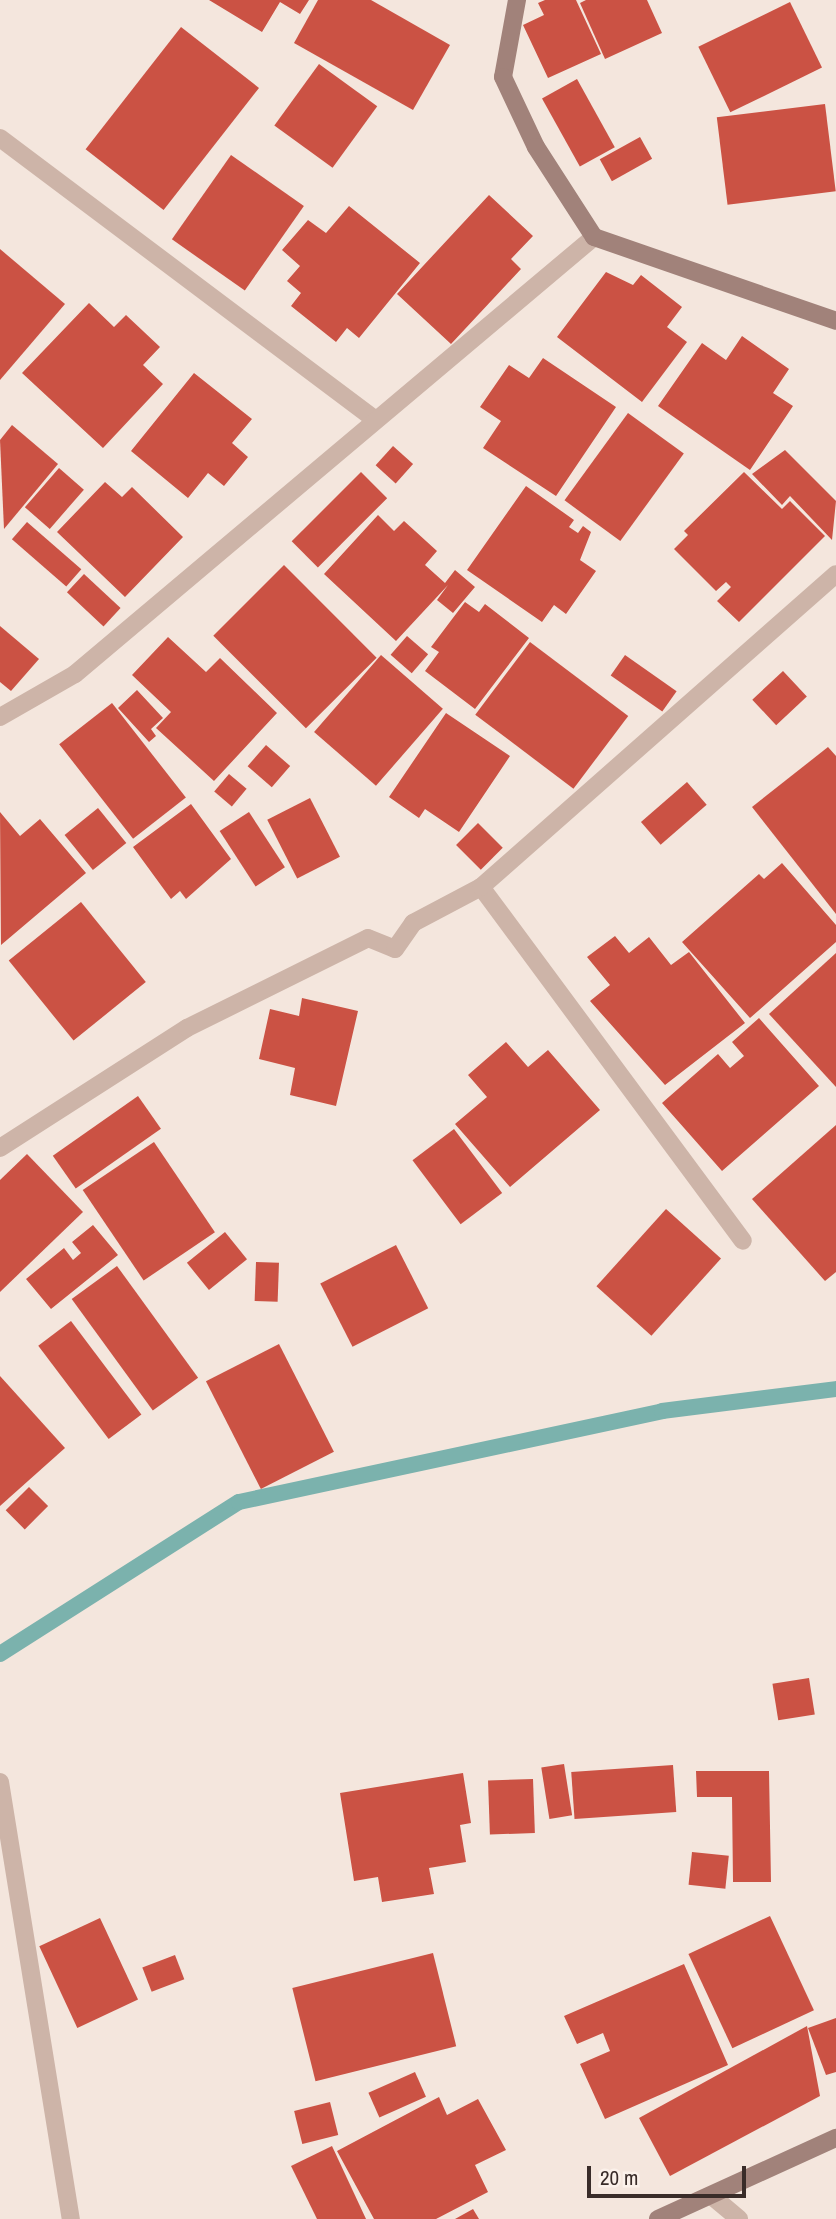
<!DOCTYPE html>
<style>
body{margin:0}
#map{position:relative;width:836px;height:2219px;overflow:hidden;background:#f4e6dd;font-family:"Archivo Narrow",sans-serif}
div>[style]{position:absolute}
.stream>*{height:16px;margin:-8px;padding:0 8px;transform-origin:8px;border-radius:8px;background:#7bb2ad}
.building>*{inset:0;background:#cb5244;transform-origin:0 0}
.street>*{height:18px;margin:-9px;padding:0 9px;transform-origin:9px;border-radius:9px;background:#cdb4a8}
.secondary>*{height:18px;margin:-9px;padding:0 9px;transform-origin:9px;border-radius:9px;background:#a1827a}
span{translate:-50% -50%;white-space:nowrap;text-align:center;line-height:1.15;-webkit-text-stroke:7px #fbf1ea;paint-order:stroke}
.scale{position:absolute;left:587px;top:2166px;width:159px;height:32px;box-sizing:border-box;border:4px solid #392c29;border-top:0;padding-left:9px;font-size:21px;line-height:24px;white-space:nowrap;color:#392c29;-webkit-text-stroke:5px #fbf1ea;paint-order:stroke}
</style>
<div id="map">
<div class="stream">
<i style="left:0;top:1654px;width:283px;rotate:-32.5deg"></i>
<i style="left:239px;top:1502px;width:433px;rotate:-12.1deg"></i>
<i style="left:662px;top:1411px;width:175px;rotate:-7.2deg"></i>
</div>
<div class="building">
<i style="clip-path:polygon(209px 0,309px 0,300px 14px,280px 2px,262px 32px)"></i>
<i style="clip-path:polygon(318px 0,371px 0,450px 45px,413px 110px,294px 43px)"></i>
<i style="clip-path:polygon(545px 0,576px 0,601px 54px,548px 78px,523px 25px,544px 15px,538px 3px)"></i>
<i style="clip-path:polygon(586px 0,647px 0,662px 33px,605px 59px,580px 3px)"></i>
<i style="left:790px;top:2px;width:73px;height:102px;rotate:64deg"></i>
<i style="left:181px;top:27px;width:99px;height:155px;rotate:38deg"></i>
<i style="left:319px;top:64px;width:72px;height:76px;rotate:36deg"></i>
<i style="left:577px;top:79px;width:78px;height:40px;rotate:61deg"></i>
<i style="left:825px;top:104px;width:88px;height:109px;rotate:83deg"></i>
<i style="left:640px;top:137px;width:25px;height:46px;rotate:61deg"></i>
<i style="left:231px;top:155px;width:89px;height:103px;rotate:35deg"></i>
<i style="clip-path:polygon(489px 195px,533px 236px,511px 259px,521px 269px,451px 344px,397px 294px)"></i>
<i style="clip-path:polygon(349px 206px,420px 263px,359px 338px,347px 328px,336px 342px,291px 306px,301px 293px,287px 281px,300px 266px,282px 250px,308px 220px,326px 233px)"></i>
<i style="clip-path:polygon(0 249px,65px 304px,0 380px)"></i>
<i style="clip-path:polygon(606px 272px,633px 285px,641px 275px,682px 307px,667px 327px,687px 342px,642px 402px,557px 337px)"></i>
<i style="clip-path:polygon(89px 303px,114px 327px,126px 315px,160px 347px,143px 365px,163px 384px,103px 448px,22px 373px)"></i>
<i style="clip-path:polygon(742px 336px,789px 369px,773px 393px,793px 406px,750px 470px,658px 406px,702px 343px,726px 360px)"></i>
<i style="clip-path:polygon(543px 358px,616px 407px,556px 496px,483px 448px,501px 421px,480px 407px,509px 365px,529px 378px)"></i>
<i style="clip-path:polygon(194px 373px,252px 419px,232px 443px,248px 457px,224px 486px,208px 473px,188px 498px,131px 451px)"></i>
<i style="left:628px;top:413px;width:69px;height:108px;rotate:36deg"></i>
<i style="clip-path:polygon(12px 425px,58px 464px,4px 529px,0 440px)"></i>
<i style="left:393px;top:446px;width:27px;height:26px;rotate:42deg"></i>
<i style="clip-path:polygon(785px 450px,836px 501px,832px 540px,790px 496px,782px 505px,752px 474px)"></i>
<i style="left:59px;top:468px;width:33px;height:52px;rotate:41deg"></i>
<i style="left:361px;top:472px;width:37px;height:98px;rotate:45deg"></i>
<i style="clip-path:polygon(744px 472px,782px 509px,790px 501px,825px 536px,739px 622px,717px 601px,731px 587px,726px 582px,716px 591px,674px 549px,688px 535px,684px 531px)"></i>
<i style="clip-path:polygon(105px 482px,122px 497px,132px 487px,183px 537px,125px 597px,57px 532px)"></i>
<i style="clip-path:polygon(526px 486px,574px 520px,569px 527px,578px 533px,583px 526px,591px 532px,580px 560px,596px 571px,566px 614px,554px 605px,542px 622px,467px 570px)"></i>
<i style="clip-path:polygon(378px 515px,394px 531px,404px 521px,437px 551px,425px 565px,445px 583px,455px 570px,475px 587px,453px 613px,437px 600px,448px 585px,396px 641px,324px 574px)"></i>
<i style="left:27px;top:522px;width:72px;height:23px;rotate:41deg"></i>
<i style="left:284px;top:565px;width:131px;height:100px;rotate:45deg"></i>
<i style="left:84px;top:574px;width:50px;height:25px;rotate:43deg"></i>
<i style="clip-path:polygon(465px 602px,479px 612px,485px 604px,529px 638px,475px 709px,425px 671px,439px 652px,431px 647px)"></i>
<i style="clip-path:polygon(0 626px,39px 659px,11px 691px,0 682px)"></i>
<i style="left:407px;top:636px;width:28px;height:25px;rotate:41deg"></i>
<i style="clip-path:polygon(168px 637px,206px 672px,220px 658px,277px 713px,214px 781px,156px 728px,171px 712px,132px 675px)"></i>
<i style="left:530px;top:642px;width:123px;height:91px;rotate:37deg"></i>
<i style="left:381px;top:655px;width:82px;height:102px;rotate:41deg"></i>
<i style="left:625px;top:655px;width:63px;height:25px;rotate:35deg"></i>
<i style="left:783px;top:671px;width:35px;height:42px;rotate:47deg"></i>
<i style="clip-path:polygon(137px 690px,163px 718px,151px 729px,156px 736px,149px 742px,118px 708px)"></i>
<i style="left:112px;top:703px;width:120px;height:67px;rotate:52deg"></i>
<i style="clip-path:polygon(446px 713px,510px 756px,459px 832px,425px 809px,419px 818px,389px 797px)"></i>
<i style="left:266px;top:745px;width:32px;height:28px;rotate:41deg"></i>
<i style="clip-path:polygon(828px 747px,836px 756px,836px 914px,752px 807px)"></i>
<i style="left:229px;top:774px;width:23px;height:23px;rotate:40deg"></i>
<i style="left:687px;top:782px;width:30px;height:61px;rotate:49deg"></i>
<i style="left:310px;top:798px;width:66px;height:48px;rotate:63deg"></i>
<i style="clip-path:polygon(191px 804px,231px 859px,186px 899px,180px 891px,171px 899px,133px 847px)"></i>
<i style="left:98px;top:808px;width:45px;height:43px;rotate:51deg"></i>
<i style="clip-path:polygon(0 812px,20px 836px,40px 819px,86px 873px,1px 945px)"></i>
<i style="left:249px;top:812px;width:66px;height:35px;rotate:57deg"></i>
<i style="left:478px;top:823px;width:35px;height:31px;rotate:45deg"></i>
<i style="clip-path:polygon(782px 863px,836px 925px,836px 942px,750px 1018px,682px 942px,759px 874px,764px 879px)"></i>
<i style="left:81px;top:902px;width:103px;height:93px;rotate:51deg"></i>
<i style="clip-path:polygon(615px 936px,629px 953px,649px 937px,671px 965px,689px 952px,745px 1023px,665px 1085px,590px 1001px,610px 985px,587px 957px)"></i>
<i style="clip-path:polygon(836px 953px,836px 1087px,769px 1014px)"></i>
<i style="clip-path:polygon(302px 998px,358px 1011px,336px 1106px,290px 1095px,295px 1068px,259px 1059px,270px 1009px,299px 1016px)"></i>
<i style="clip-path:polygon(759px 1018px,819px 1086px,722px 1171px,662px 1103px,718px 1054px,730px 1068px,744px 1056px,732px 1042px)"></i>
<i style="clip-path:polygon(506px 1042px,528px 1067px,548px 1050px,600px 1110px,510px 1187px,455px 1124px,487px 1097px,468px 1075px)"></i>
<i style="left:138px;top:1096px;width:40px;height:104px;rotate:55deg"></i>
<i style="clip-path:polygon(836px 1125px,836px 1272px,825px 1281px,752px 1199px)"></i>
<i style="left:454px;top:1129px;width:80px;height:52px;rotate:53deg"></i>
<i style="left:154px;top:1142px;width:109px;height:86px;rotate:56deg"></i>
<i style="clip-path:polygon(27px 1154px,83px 1212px,0 1292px,0 1180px)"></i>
<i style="left:666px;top:1209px;width:74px;height:104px;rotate:42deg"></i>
<i style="clip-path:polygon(93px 1225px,118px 1255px,51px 1309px,26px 1279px,64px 1248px,73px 1260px,81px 1253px,72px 1242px)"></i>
<i style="left:225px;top:1232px;width:35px;height:49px;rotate:51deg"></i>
<i style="left:396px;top:1245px;width:71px;height:85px;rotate:63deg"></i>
<i style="left:256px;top:1262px;width:23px;height:39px;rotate:2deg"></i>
<i style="left:117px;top:1266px;width:138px;height:56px;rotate:54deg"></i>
<i style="left:71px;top:1321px;width:117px;height:41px;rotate:53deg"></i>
<i style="left:279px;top:1344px;width:121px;height:82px;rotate:63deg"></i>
<i style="clip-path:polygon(0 1376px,65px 1448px,0 1506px)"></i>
<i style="left:29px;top:1487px;width:27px;height:33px;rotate:45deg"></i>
<i style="left:809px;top:1678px;width:37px;height:37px;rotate:81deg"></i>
<i style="left:564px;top:1764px;width:52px;height:23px;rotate:81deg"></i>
<i style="left:673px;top:1765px;width:47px;height:102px;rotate:86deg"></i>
<i style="clip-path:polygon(696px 1771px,769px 1771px,771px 1882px,733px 1882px,732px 1797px,697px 1797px)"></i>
<i style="clip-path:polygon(463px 1773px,471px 1823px,460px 1825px,466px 1862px,429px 1868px,434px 1894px,382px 1902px,378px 1877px,354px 1881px,340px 1793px)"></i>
<i style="left:533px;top:1779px;width:54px;height:45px;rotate:88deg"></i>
<i style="left:692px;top:1852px;width:37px;height:33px;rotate:6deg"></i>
<i style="left:770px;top:1916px;width:104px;height:90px;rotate:65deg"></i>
<i style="left:100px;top:1918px;width:90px;height:67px;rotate:65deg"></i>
<i style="left:433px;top:1953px;width:96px;height:145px;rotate:76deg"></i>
<i style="left:175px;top:1955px;width:26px;height:35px;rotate:69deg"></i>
<i style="clip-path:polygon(684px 1964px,728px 2065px,605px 2119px,580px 2064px,610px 2051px,603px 2033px,577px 2044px,564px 2016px)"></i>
<i style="clip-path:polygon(836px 2018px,836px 2072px,826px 2075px,808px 2028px)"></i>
<i style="clip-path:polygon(807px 2026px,820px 2096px,670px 2176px,639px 2118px)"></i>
<i style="left:415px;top:2072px;width:27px;height:51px;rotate:66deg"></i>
<i style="clip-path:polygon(439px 2097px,447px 2115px,478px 2099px,506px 2150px,475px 2165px,488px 2192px,436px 2219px,374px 2219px,337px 2151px)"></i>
<i style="left:330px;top:2102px;width:34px;height:37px;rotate:76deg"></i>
<i style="clip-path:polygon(332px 2146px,366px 2219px,317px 2219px,291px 2166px)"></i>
<i style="clip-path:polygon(473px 2209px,479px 2219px,455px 2219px)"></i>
</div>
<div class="street">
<i style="left:0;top:138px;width:466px;rotate:36.9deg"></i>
<i style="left:0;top:717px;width:86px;rotate:-29.8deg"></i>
<i style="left:75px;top:674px;width:678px;rotate:-40.1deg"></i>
<i style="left:481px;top:887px;width:440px;rotate:53.5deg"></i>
<i style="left:0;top:1148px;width:222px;rotate:-32.7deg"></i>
<i style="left:187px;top:1028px;width:202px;rotate:-26.4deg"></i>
<i style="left:368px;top:938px;width:29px;rotate:22deg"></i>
<i style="left:395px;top:949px;width:32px;rotate:-55deg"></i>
<i style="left:413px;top:923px;width:77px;rotate:-27.9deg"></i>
<i style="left:481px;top:887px;width:473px;rotate:-41.4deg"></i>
<i style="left:0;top:1782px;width:443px;rotate:80.8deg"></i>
<i style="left:713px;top:2197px;width:34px;rotate:40deg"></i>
</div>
<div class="secondary">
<i style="left:517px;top:0;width:78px;rotate:100.3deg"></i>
<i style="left:503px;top:77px;width:77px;rotate:64.8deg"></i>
<i style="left:536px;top:147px;width:107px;rotate:57.2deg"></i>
<i style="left:594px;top:237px;width:256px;rotate:19.1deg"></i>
<i style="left:658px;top:2219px;width:196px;rotate:-24.5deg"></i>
</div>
<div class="scale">20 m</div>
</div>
